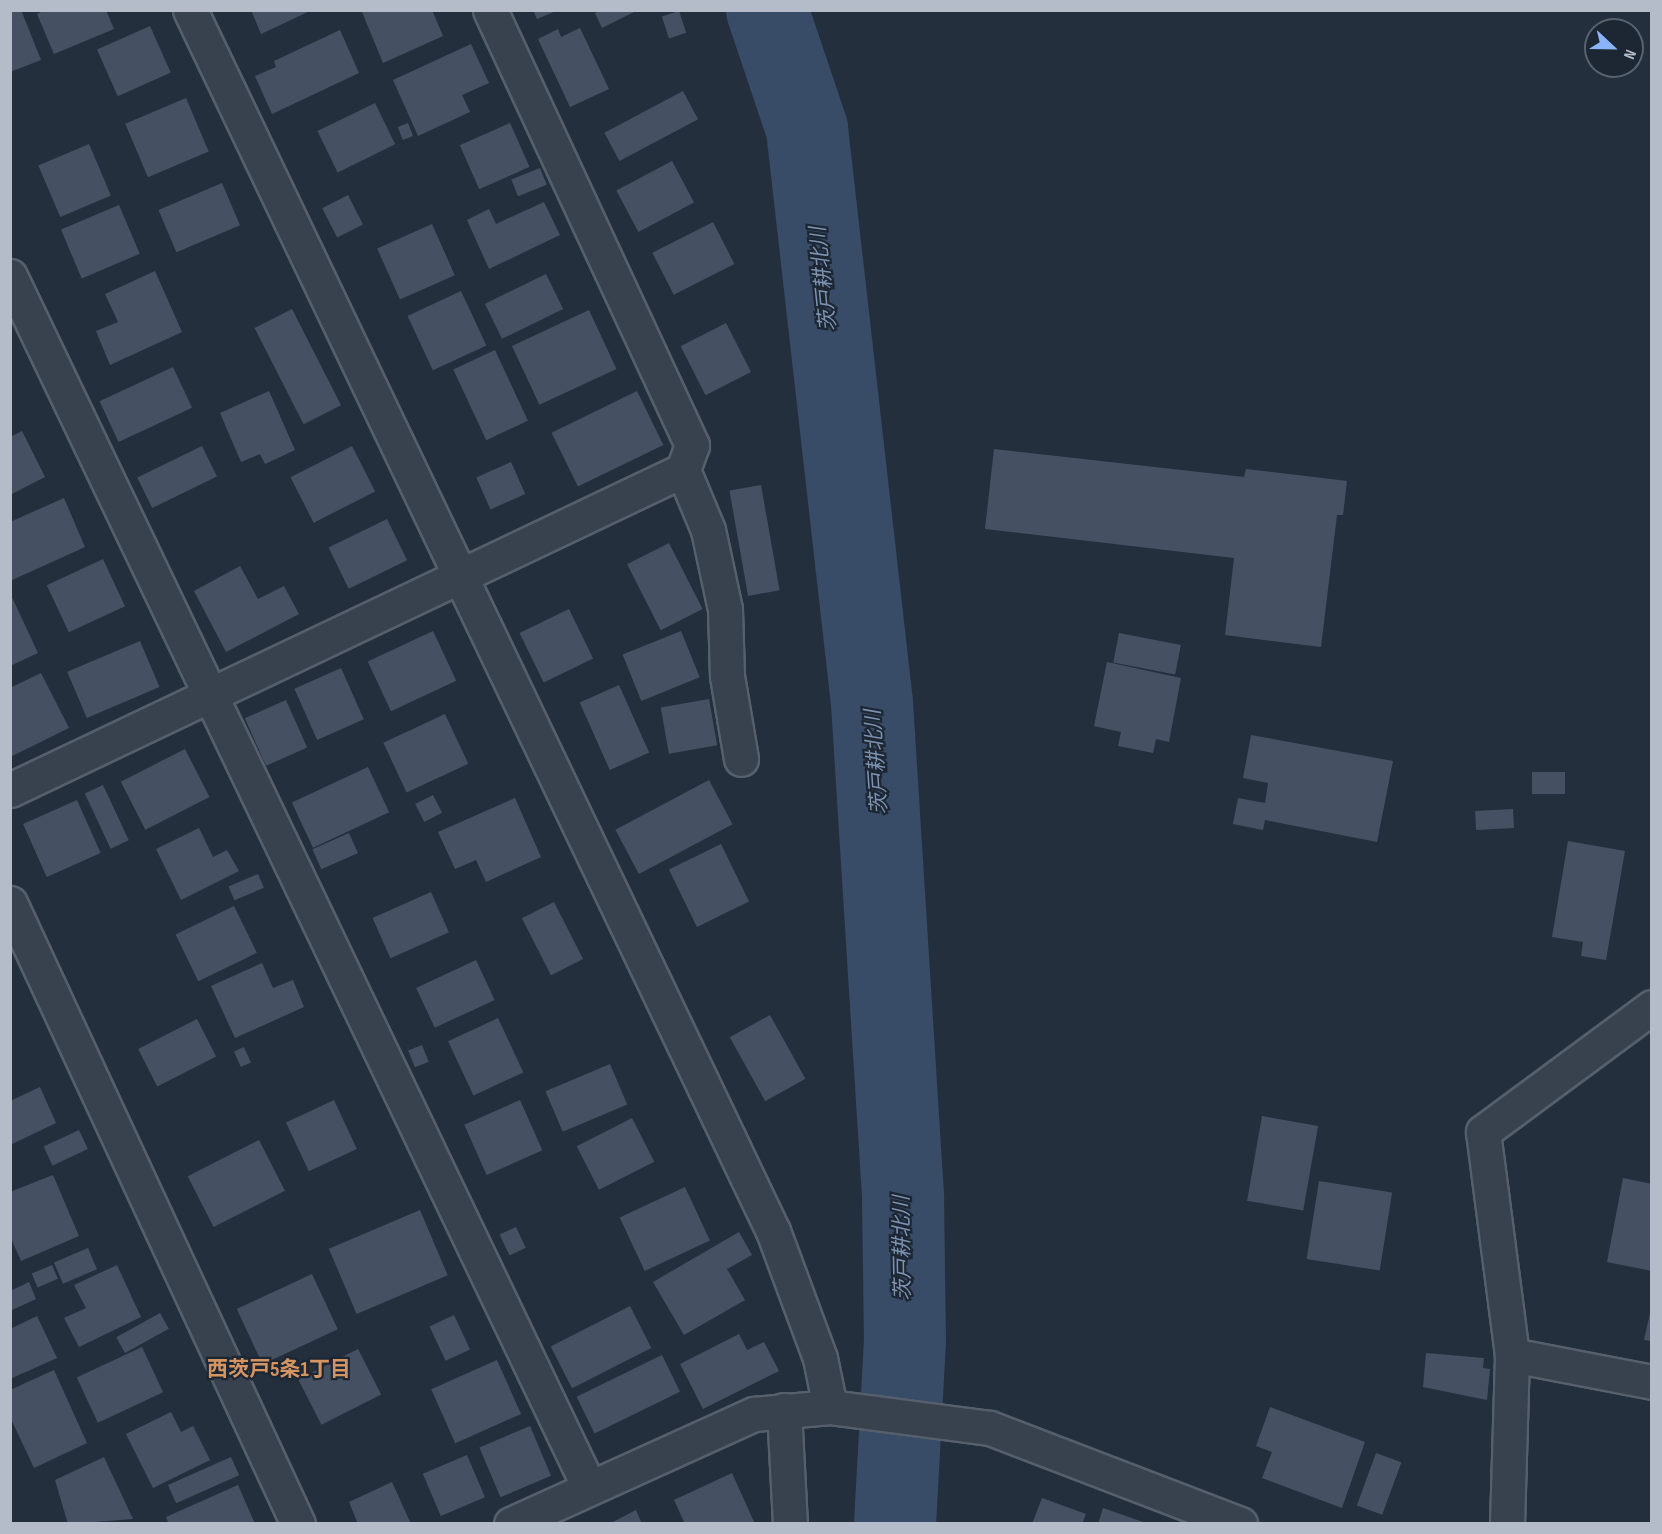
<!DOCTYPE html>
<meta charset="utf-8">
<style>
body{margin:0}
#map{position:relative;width:1662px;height:1534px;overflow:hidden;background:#242f3e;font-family:"Sofia Sans Condensed","Noto Sans JP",sans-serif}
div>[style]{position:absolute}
.river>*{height:82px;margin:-41px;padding:0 41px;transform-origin:41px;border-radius:41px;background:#394c67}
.building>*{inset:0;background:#455162;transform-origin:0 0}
.roads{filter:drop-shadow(2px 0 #565f6c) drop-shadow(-2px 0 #565f6c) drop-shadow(0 2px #565f6c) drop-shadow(0 -2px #565f6c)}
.minor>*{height:33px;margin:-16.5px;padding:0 16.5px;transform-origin:16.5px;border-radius:16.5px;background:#38414e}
span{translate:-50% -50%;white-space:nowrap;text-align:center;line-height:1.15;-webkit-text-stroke:4.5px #1d2633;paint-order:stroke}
.water-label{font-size:21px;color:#7c92b1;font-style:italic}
.neighbourhood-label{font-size:21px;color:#d59563;font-weight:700}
.frame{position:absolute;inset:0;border:12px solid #b4bcc9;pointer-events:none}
.north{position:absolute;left:1584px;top:18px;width:60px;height:60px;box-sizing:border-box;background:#1d2633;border:2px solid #59626f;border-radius:50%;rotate:112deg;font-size:16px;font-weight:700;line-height:24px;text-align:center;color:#b4bcc9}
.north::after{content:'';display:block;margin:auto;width:21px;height:27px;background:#8ab4f8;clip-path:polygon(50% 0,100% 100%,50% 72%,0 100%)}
</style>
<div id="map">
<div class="river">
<i style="left:767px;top:10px;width:126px;rotate:71.4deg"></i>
<i style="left:807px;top:129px;width:578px;rotate:83.54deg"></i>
<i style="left:872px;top:703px;width:497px;rotate:86.4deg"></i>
<i style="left:903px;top:1199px;width:141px;rotate:89.2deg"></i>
<i style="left:905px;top:1340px;width:184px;rotate:93.1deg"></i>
</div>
<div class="building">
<i style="clip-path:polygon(10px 10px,21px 10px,41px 60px,10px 72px)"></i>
<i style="clip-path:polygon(45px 10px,106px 10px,114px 29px,54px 54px,37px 14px)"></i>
<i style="clip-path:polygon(251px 10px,312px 10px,261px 34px)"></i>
<i style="clip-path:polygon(432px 10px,443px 36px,383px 63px,362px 12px)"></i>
<i style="clip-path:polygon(533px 10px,558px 10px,537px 19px)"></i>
<i style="clip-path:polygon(601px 10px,638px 10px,602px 28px,595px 13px)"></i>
<i style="left:679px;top:11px;width:23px;height:18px;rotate:72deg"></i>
<i style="left:150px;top:26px;width:51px;height:58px;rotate:66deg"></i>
<i style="clip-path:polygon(580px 28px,609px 89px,570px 107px,538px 39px,558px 29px,561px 37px)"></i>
<i style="clip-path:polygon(340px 30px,359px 73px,272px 114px,255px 76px,276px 67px,274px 61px)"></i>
<i style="clip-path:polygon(471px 44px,489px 83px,462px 95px,470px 112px,418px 136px,393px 80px)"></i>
<i style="left:683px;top:91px;width:32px;height:89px;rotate:62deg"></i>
<i style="left:186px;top:98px;width:58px;height:66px;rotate:67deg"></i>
<i style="left:375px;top:103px;width:46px;height:64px;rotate:64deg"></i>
<i style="left:408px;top:123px;width:14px;height:11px;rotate:69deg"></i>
<i style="left:510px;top:123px;width:48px;height:55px;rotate:66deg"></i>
<i style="left:89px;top:144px;width:56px;height:55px;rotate:67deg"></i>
<i style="left:672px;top:161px;width:47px;height:63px;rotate:62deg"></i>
<i style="left:540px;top:168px;width:18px;height:31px;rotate:68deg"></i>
<i style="left:222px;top:183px;width:46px;height:69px;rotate:67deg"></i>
<i style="left:348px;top:195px;width:33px;height:29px;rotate:63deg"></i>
<i style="clip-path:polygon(544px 202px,560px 235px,489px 269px,467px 220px,489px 209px,496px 224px)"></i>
<i style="left:119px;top:205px;width:53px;height:63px;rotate:67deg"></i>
<i style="left:713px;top:222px;width:47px;height:68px;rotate:63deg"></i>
<i style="left:432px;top:224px;width:56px;height:60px;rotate:66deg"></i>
<i style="clip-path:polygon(155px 271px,182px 332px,110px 365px,96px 331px,118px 322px,105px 294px)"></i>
<i style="left:546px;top:274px;width:39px;height:68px;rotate:64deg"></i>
<i style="left:461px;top:291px;width:60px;height:59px;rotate:65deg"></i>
<i style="left:292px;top:309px;width:108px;height:42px;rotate:63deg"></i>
<i style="left:589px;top:310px;width:65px;height:85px;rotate:65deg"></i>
<i style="left:726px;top:323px;width:55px;height:51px;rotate:63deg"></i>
<i style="left:495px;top:350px;width:78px;height:46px;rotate:65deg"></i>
<i style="left:173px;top:367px;width:45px;height:81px;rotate:65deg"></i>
<i style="clip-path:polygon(269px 391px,295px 450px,265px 464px,260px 454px,241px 462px,220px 413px)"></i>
<i style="left:637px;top:391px;width:60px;height:95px;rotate:64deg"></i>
<i style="clip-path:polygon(22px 431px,45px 477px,10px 495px,10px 437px)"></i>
<i style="left:202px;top:446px;width:34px;height:72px;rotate:64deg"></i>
<i style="left:352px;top:446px;width:51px;height:69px;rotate:63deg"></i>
<i style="clip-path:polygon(994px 449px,1244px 477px,1246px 469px,1347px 481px,1343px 515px,1337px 515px,1321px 647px,1225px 635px,1234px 558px,985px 529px)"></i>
<i style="left:511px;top:462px;width:35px;height:38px;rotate:66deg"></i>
<i style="left:761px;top:485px;width:107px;height:32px;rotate:80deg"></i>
<i style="clip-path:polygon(64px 498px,85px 547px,10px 581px,10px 522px)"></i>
<i style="left:387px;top:519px;width:46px;height:65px;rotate:64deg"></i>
<i style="left:669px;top:543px;width:74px;height:47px;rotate:63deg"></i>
<i style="left:103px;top:559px;width:52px;height:62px;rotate:65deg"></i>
<i style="clip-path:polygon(240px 566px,258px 599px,284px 586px,299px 614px,226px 652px,194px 591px)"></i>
<i style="clip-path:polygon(10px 593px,38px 653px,10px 666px)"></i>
<i style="left:569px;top:609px;width:55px;height:55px;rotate:64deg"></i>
<i style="left:433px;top:631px;width:55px;height:72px;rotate:65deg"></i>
<i style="left:681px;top:631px;width:50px;height:63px;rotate:68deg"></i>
<i style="left:1119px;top:633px;width:63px;height:30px;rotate:11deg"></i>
<i style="left:140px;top:641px;width:50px;height:79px;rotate:67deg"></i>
<i style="clip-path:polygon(1107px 662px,1181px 678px,1169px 742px,1156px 739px,1153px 753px,1118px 746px,1121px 732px,1094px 726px)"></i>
<i style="left:341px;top:668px;width:56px;height:51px;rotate:66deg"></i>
<i style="clip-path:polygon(41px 673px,69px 728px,10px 757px,10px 688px)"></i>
<i style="left:619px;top:685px;width:74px;height:43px;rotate:66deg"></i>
<i style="left:709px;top:699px;width:47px;height:49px;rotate:80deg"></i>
<i style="left:286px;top:700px;width:52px;height:45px;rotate:66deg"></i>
<i style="left:445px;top:714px;width:55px;height:68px;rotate:65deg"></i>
<i style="clip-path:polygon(1251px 735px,1393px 761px,1377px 842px,1265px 820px,1263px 830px,1233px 824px,1238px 798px,1265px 803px,1268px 783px,1243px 778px)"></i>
<i style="left:185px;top:749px;width:54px;height:72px;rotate:63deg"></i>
<i style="left:368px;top:767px;width:50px;height:84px;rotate:65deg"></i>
<i style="left:1532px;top:772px;width:33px;height:22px"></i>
<i style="left:709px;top:780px;width:50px;height:106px;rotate:62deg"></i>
<i style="left:103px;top:785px;width:61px;height:20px;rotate:65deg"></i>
<i style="left:433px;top:795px;width:20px;height:20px;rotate:63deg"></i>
<i style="clip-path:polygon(515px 798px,541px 857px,486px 882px,476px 860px,455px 869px,438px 832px)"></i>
<i style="left:77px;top:800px;width:58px;height:59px;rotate:66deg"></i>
<i style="left:1513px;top:809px;width:19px;height:38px;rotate:87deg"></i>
<i style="clip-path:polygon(199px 828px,213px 857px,227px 850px,239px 871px,181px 900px,156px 849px)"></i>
<i style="left:349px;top:833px;width:22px;height:40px;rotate:66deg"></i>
<i style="clip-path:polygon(1568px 841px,1625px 851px,1606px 960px,1581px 956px,1583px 942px,1552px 937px)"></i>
<i style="left:721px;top:844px;width:64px;height:58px;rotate:64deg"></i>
<i style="left:258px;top:874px;width:15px;height:32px;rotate:67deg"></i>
<i style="left:431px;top:892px;width:44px;height:64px;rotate:66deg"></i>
<i style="left:554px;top:902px;width:64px;height:36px;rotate:63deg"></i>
<i style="left:234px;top:906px;width:52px;height:65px;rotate:64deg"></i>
<i style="left:476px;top:960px;width:44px;height:66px;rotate:65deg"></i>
<i style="clip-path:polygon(262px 963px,273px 988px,293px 980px,304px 1007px,235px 1038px,211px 986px)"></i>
<i style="left:770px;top:1015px;width:73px;height:46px;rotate:61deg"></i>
<i style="left:498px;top:1018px;width:60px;height:55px;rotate:65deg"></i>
<i style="left:197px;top:1019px;width:42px;height:66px;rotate:63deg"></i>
<i style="left:422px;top:1045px;width:18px;height:15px;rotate:68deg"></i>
<i style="left:244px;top:1047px;width:17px;height:11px;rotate:66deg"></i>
<i style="left:610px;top:1064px;width:44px;height:70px;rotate:67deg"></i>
<i style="clip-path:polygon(40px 1087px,56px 1123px,10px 1145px,10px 1101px)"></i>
<i style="left:334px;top:1100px;width:54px;height:53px;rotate:65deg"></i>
<i style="left:520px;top:1100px;width:55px;height:61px;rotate:66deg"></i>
<i style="left:1262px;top:1116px;width:57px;height:86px;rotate:10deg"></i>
<i style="left:632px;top:1118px;width:49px;height:62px;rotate:63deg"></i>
<i style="left:79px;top:1130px;width:21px;height:39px;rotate:65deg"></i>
<i style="left:259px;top:1140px;width:57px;height:80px;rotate:63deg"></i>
<i style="clip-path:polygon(53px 1175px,79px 1236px,21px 1261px,10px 1236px,10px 1192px)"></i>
<i style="clip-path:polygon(1623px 1178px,1652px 1184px,1652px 1271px,1607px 1262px)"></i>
<i style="left:1319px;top:1181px;width:74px;height:79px;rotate:9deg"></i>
<i style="left:685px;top:1187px;width:59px;height:72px;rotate:65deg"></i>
<i style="left:420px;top:1210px;width:71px;height:99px;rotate:67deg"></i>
<i style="left:516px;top:1227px;width:23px;height:18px;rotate:65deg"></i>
<i style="clip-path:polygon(739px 1232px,752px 1255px,727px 1269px,745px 1300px,684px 1335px,653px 1282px)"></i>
<i style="left:88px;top:1248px;width:23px;height:37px;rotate:67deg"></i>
<i style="left:52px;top:1265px;width:15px;height:22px;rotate:67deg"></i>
<i style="clip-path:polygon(117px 1265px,141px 1317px,79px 1347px,64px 1318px,86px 1308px,74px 1285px)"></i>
<i style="left:312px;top:1274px;width:61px;height:83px;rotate:65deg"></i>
<i style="clip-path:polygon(29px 1282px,36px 1299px,10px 1311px,10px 1291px)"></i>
<i style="clip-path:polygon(1652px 1304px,1652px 1341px,1644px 1340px)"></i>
<i style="left:630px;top:1306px;width:47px;height:89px;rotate:63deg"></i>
<i style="left:160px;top:1313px;width:18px;height:50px;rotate:61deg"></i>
<i style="left:454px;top:1315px;width:38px;height:27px;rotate:65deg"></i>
<i style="clip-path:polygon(37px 1316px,57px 1358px,10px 1379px,10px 1329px)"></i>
<i style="clip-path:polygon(739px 1334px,747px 1350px,764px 1342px,779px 1371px,703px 1409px,680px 1364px)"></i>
<i style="left:142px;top:1347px;width:50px;height:72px;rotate:65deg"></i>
<i style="left:358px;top:1349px;width:51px;height:67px;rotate:63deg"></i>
<i style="clip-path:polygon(1426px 1353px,1484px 1358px,1483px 1368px,1490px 1369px,1487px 1400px,1423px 1387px)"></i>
<i style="left:662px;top:1355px;width:41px;height:95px;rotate:64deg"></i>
<i style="left:497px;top:1360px;width:59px;height:72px;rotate:66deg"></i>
<i style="clip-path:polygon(54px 1370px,87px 1443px,34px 1468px,10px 1417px,10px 1390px)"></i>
<i style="clip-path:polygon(1270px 1407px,1365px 1442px,1342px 1508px,1262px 1478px,1272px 1452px,1256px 1446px)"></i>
<i style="clip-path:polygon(171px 1412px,181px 1432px,193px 1426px,210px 1460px,153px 1488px,126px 1434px)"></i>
<i style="left:530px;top:1426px;width:54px;height:55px;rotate:67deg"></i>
<i style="left:1376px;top:1453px;width:27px;height:56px;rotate:20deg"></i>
<i style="left:467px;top:1455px;width:46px;height:48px;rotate:67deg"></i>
<i style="clip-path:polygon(104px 1457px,133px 1519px,68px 1524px,55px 1480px)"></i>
<i style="left:231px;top:1457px;width:20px;height:69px;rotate:66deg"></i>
<i style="clip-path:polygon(732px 1473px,755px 1524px,685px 1524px,674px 1500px)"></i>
<i style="clip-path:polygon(392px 1482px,411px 1524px,358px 1524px,349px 1502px)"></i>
<i style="clip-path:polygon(238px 1485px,255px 1524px,169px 1524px,166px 1517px)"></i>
<i style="clip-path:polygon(1042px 1498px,1086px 1514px,1082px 1524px,1032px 1524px)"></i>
<i style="clip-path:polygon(1103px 1508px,1146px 1523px,1146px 1524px,1098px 1524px)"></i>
<i style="clip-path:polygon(636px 1510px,642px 1524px,609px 1524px)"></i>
</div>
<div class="roads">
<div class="minor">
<i style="left:190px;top:10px;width:1353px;rotate:64.48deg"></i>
<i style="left:773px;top:1231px;width:135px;rotate:69.7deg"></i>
<i style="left:820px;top:1358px;width:50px;rotate:78.5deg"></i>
<i style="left:490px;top:10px;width:480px;rotate:65.1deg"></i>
<i style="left:692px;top:445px;width:27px;rotate:110deg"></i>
<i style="left:683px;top:470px;width:65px;rotate:67.4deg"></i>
<i style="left:708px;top:530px;width:81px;rotate:77.9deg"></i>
<i style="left:725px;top:609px;width:67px;rotate:88.3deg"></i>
<i style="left:727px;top:676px;width:84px;rotate:80.4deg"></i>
<i style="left:10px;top:276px;width:1340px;rotate:64.45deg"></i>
<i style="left:10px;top:790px;width:745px;rotate:-25.43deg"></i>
<i style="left:10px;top:903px;width:685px;rotate:65.12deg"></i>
<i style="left:1512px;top:1355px;width:143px;rotate:10.9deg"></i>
<i style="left:784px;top:1410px;width:114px;rotate:87deg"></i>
<i style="left:511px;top:1524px;width:267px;rotate:-24.4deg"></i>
<i style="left:754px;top:1414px;width:76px;rotate:-5.3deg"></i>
<i style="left:830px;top:1407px;width:161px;rotate:7.5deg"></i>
<i style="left:990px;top:1428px;width:268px;rotate:21deg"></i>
<i style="left:1507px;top:1524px;width:169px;rotate:-88.3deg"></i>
<i style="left:1512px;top:1355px;width:225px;rotate:-97.4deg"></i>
<i style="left:1483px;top:1132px;width:210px;rotate:-36.5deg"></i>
</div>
</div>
<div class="water-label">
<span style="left:824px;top:279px;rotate:-96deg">茨戸耕北川</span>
<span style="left:877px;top:762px;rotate:-94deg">茨戸耕北川</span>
<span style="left:903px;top:1248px;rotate:-91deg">茨戸耕北川</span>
</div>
<div class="neighbourhood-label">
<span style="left:279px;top:1370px">西茨戸5条1丁目</span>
</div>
<div class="frame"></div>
<div class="north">N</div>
</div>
